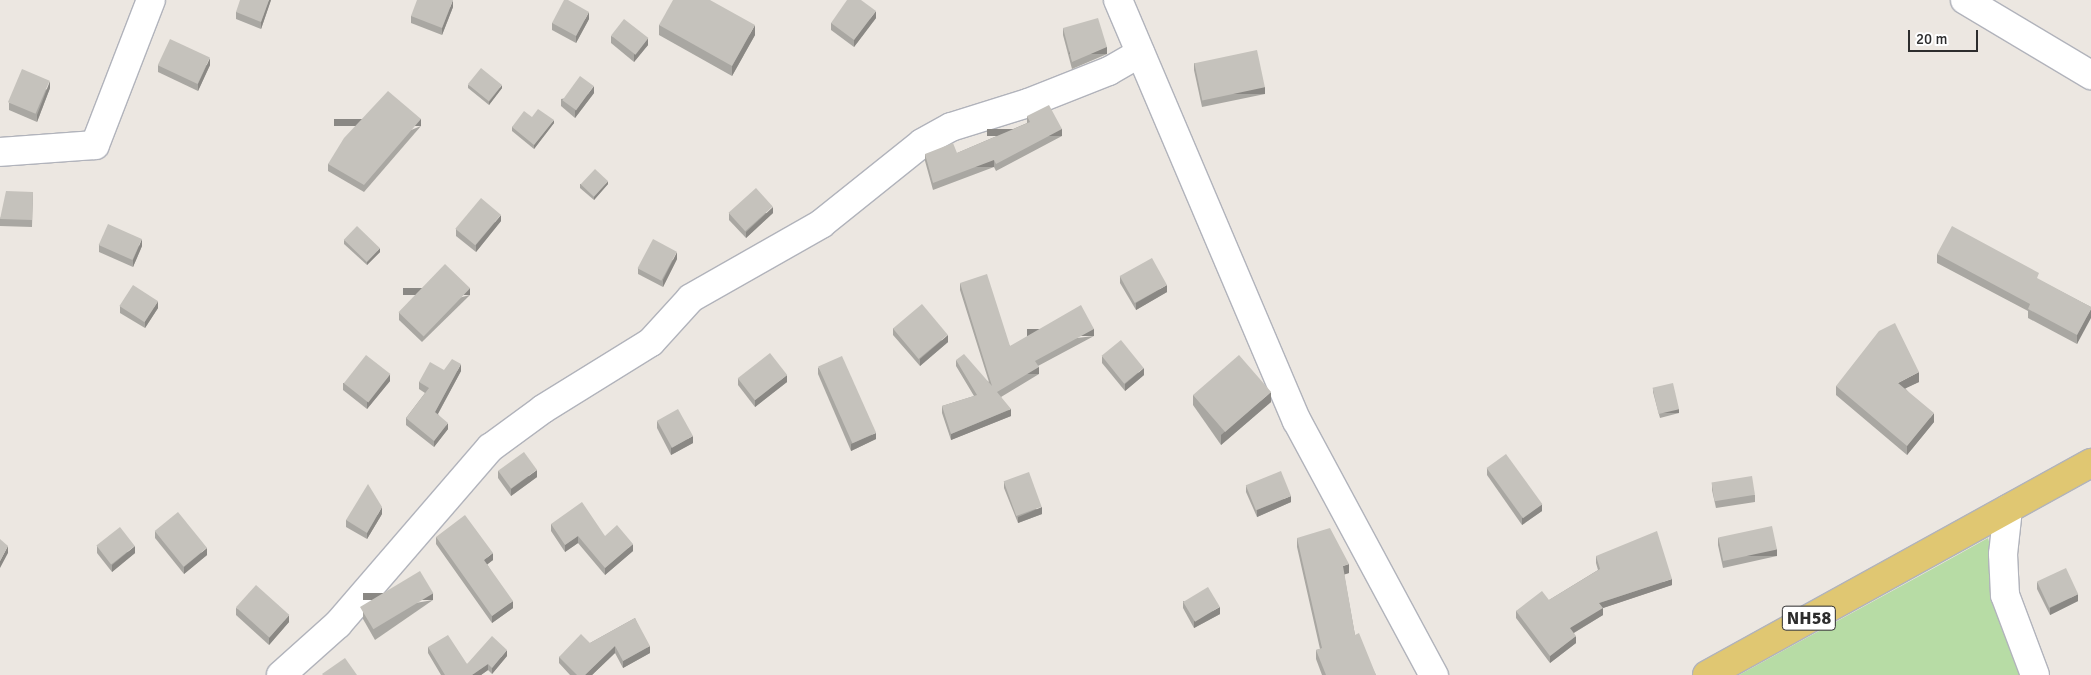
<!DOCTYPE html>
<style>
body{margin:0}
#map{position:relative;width:2091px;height:675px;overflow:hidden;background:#ece7e1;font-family:Signika,sans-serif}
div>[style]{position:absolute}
.green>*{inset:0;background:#b7dca5}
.roads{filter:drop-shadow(1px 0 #b1b3bb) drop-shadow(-1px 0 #b1b3bb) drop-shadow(0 1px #b1b3bb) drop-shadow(0 -1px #b1b3bb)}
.minor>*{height:28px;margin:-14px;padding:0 14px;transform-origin:14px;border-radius:14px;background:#fff}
.major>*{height:28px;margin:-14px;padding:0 14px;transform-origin:14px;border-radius:14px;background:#e0c772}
.wall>*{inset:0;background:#a9a7a2}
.shaded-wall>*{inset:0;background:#8a8884;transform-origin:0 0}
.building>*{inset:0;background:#c5c2bc;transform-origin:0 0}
span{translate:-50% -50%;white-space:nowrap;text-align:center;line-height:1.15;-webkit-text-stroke:4px #fff;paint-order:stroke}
.shield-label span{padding:1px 4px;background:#fff;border:1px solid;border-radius:4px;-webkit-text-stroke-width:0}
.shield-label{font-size:18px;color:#2d2d2d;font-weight:700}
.scale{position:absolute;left:1908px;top:30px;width:70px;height:22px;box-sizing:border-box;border:2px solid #2d2d2d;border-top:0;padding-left:6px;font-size:15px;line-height:18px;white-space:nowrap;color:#2d2d2d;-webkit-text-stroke:4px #fff;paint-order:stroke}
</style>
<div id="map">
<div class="green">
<i style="clip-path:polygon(1988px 538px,2026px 675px,1739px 675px,1934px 568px)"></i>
</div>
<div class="roads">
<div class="minor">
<i style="left:1118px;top:0;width:457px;rotate:67deg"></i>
<i style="left:1297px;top:421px;width:289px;rotate:61.7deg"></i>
<i style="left:1965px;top:0;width:147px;rotate:30.8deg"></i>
<i style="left:0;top:152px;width:95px;rotate:-4.2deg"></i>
<i style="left:95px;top:145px;width:155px;rotate:-68.9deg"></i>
<i style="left:2008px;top:509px;width:45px;rotate:96.3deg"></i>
<i style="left:2003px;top:554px;width:41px;rotate:87.2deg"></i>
<i style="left:2005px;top:595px;width:85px;rotate:69.4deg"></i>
<i style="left:281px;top:675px;width:76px;rotate:-41.8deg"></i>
<i style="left:338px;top:624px;width:233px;rotate:-49.2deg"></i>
<i style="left:490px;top:448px;width:66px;rotate:-36.3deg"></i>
<i style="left:543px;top:409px;width:127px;rotate:-31.8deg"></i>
<i style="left:651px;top:342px;width:59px;rotate:-47.7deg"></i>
<i style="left:691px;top:298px;width:150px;rotate:-29.6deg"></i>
<i style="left:821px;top:224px;width:129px;rotate:-38.7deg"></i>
<i style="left:922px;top:143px;width:33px;rotate:-29deg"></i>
<i style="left:951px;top:127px;width:81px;rotate:-17.3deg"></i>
<i style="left:1028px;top:103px;width:87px;rotate:-21.6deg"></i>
<i style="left:1109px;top:71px;width:36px;rotate:-30deg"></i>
</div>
<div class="major">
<i style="left:1707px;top:675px;width:439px;rotate:-28.9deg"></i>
</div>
</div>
<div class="wall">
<i style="clip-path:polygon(271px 0,261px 29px,236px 19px,236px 12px)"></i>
<i style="clip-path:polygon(453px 7px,442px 35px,411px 23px,411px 16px)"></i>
<i style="clip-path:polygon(876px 18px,854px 47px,831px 30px,831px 23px)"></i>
<i style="clip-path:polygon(589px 19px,576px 43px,552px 30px,552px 23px)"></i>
<i style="clip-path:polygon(659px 25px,755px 35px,732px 76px,659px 35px)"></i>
<i style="clip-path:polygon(1063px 28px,1107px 54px,1072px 69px,1063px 35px)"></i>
<i style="clip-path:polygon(611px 36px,648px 45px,634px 62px,611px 43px)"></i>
<i style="clip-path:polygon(1194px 63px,1265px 94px,1202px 107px,1194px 70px)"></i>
<i style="clip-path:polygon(158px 65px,210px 65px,198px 91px,158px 72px)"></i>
<i style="clip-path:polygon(468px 85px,502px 88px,489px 105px,468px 88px)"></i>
<i style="clip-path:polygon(50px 88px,37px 122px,9px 110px,9px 103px)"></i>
<i style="clip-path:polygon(594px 93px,575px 118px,561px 106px,561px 99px)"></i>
<i style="clip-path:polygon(1027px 116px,1062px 136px,996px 171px,994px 167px,933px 190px,925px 161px,925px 154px,957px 153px,1027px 123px)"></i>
<i style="clip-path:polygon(532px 117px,554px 123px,534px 149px,512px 131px,512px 127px)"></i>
<i style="clip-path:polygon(421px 126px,364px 192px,328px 171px,328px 164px)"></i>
<i style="clip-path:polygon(580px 184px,608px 184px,594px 200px,580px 188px)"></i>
<i style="clip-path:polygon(33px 192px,32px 227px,0 226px,0 218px)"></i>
<i style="clip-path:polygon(729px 213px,773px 213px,746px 238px,729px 220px)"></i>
<i style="clip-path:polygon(501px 221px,476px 252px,456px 236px,456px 229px)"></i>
<i style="clip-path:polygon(344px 240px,380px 252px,367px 265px,344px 244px)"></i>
<i style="clip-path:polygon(99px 245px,142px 246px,133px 267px,99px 252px)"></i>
<i style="clip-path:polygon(1937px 254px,2039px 280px,2091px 307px,2077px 344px,2028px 318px,2028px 311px,1937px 263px)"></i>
<i style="clip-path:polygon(677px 259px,663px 287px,638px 274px,638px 268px)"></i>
<i style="clip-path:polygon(1120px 276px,1167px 292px,1136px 310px,1120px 283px)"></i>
<i style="clip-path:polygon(960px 283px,1010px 346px,1094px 336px,1038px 366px,1039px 374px,1001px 397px,1011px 416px,951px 440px,942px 413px,942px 406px,974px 396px,956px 366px,956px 360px,989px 382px,960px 290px)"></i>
<i style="clip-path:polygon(470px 295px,422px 342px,399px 320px,399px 313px)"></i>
<i style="clip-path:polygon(120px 306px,158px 308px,145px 328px,120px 313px)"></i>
<i style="clip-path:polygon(893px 328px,948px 342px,920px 366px,893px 335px)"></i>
<i style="clip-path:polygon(1102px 356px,1144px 375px,1125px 391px,1102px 363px)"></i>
<i style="clip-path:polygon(818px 367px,876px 439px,851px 451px,818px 374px)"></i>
<i style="clip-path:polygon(444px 370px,461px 371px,438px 414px,448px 429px,434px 447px,406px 425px,406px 418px,425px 393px,419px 389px,419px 382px)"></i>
<i style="clip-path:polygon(738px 379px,787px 382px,755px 407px,738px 385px)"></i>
<i style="clip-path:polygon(390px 381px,367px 409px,343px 390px,343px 383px)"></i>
<i style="clip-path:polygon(1919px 382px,1905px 388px,1934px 422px,1907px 455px,1836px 395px,1836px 386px)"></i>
<i style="clip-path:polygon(1653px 389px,1679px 413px,1660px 418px,1653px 392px)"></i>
<i style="clip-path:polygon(1193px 395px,1271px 402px,1221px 445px,1193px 405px)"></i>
<i style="clip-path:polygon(657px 421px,693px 443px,671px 455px,657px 428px)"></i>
<i style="clip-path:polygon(1487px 468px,1542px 511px,1522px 525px,1487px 475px)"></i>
<i style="clip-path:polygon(498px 471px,537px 477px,511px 496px,498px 478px)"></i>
<i style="clip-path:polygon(1004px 481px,1042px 514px,1018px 523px,1004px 488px)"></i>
<i style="clip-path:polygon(1712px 483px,1755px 495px,1755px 502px,1716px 508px,1712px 490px)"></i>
<i style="clip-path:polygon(1246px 486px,1291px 502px,1257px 517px,1246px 492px)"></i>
<i style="clip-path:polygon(382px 514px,367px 539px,346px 527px,346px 520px)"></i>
<i style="clip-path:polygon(551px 524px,605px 536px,633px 551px,605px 575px,578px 543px,565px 552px,551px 531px)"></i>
<i style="clip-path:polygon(155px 531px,207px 555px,184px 574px,155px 538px)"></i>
<i style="clip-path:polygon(436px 537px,493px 560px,487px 564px,513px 608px,492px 623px,436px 544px)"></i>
<i style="clip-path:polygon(1297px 538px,1349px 573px,1344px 574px,1355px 635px,1376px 675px,1322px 675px,1316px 659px,1316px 650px,1320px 649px,1297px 547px)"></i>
<i style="clip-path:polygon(1718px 538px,1777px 556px,1723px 568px,1718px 545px)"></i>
<i style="clip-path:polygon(97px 546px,135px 553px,112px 572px,97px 553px)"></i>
<i style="clip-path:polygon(1596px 556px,1672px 585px,1603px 608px,1603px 615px,1574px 633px,1576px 643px,1550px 663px,1516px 618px,1516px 611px,1549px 600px,1598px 570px,1596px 563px)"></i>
<i style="clip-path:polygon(2037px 582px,2078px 601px,2050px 615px,2037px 589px)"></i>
<i style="clip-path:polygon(433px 600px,375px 640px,363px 619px,363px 612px)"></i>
<i style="clip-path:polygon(1183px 601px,1220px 614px,1194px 628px,1183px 608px)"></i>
<i style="clip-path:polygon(236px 608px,289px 622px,269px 645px,236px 615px)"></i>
<i style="clip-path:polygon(635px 618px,650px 653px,623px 668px,615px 653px,592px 675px,570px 675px,559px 663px,559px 657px,590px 643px)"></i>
<i style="clip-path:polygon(428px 647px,467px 664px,507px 656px,492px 674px,488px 670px,481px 675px,441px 675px,428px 653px)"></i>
</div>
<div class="shaded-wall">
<i style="clip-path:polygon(269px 0,271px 0,261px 29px,261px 22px)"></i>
<i style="clip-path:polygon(453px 0,453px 7px,442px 35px,442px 28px)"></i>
<i style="clip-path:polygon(876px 11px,876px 18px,854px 47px,854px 40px)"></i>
<i style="clip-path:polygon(589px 12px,589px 19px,576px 43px,576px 36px)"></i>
<i style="clip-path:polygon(755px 25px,755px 35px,732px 76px,732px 66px)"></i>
<i style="clip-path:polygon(648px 38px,648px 45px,634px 62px,634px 55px)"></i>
<i style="left:1107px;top:47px;width:7px;height:38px;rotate:90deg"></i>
<i style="clip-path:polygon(210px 58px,210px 65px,198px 91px,198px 84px)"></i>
<i style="clip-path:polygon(50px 81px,50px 88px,37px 122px,37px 115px)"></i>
<i style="clip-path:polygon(502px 85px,502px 88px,489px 105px,489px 102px)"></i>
<i style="clip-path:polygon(594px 86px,594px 93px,575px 118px,575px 111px)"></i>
<i style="left:1265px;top:87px;width:7px;height:64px;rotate:90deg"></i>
<i style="left:421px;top:119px;width:7px;height:87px;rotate:90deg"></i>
<i style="clip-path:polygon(554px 120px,554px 123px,534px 149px,534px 145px)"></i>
<i style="left:1062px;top:129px;width:7px;height:75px;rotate:90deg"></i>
<i style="left:994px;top:160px;width:7px;height:65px;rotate:90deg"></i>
<i style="clip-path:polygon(608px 181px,608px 184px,594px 200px,594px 197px)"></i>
<i style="clip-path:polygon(773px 207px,773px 213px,746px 238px,746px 232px)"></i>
<i style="clip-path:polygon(501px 215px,501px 221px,476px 252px,476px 245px)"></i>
<i style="clip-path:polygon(142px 239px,142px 246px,133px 267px,133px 260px)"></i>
<i style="clip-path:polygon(380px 248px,380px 252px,367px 265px,367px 262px)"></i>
<i style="clip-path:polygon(677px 252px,677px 259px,663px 287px,663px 280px)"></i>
<i style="clip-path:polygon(1167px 285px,1167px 292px,1136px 310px,1136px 303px)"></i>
<i style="left:470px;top:288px;width:7px;height:67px;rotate:90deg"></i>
<i style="clip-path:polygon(158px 301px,158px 308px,145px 328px,145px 321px)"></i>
<i style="clip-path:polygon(2091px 309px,2091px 318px,2077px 344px,2077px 335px)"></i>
<i style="left:1094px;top:329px;width:7px;height:67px;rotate:90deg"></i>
<i style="clip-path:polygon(948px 335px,948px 342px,920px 366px,920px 359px)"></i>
<i style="clip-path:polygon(461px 364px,461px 371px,435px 419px,435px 412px)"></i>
<i style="left:1039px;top:367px;width:7px;height:49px;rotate:90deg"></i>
<i style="clip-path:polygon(1144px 368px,1144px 375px,1125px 391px,1125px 384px)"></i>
<i style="clip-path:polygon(1919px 372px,1919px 382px,1898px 392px,1898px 383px)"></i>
<i style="clip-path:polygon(390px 374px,390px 381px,367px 409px,367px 402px)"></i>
<i style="clip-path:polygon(787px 375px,787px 382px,755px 407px,755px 400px)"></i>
<i style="clip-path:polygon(1271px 392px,1271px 402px,1221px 445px,1221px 435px)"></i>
<i style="clip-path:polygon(1011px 409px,1011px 416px,951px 440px,951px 434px)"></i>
<i style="left:1679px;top:409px;width:4px;height:20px;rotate:90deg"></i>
<i style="clip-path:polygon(1934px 413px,1934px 422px,1907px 455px,1907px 446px)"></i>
<i style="clip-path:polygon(448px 423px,448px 429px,434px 447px,434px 441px)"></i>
<i style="clip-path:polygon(876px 433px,876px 439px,851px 451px,851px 444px)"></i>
<i style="clip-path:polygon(693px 436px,693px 443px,671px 455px,671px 448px)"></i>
<i style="clip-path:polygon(537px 470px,537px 477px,511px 496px,511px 489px)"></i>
<i style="clip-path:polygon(1291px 496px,1291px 502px,1257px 517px,1257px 510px)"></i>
<i style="clip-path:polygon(1542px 504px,1542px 511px,1522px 525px,1522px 518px)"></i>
<i style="clip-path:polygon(382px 507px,382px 514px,367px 539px,367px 533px)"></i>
<i style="clip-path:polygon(1042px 507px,1042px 514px,1018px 523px,1018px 517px)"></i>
<i style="clip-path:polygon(578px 536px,578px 543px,565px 552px,565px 545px)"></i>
<i style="clip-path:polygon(633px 544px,633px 551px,605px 575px,605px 568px)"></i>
<i style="clip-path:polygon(8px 546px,8px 553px,0 568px,0 561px)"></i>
<i style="clip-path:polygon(135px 546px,135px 553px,112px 572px,112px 565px)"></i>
<i style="clip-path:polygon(207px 548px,207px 555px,184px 574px,184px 567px)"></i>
<i style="left:1777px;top:549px;width:7px;height:55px;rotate:90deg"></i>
<i style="clip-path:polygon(493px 553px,493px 560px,484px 567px,484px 560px)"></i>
<i style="clip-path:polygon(1349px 564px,1349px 573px,1343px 575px,1343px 566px)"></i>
<i style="clip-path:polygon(1672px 579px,1672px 585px,1603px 608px,1603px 615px,1570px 635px,1570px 628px,1599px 603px)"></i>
<i style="left:433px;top:593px;width:7px;height:70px;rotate:90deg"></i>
<i style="clip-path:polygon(2078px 594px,2078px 601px,2050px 615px,2050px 608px)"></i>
<i style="clip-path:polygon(513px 601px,513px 608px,492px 623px,492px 616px)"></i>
<i style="clip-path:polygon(1220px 607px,1220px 614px,1194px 628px,1194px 621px)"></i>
<i style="clip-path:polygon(289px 615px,289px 622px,269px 645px,269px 638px)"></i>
<i style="clip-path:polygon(1576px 636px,1576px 643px,1550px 663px,1550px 656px)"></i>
<i style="clip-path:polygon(615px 646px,615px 653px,592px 675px,585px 675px)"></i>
<i style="clip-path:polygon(650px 646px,650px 653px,623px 668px,623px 661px)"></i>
<i style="clip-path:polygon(507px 650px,507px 656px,492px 674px,492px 668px)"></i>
<i style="clip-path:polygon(488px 664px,488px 670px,481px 675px,472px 675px)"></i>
</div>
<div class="building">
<i style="clip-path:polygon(240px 0,269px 0,261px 22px,236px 12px)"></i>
<i style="clip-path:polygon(417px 0,453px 0,442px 28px,411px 16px)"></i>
<i style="clip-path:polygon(564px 0,568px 0,589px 12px,576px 36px,552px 23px)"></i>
<i style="clip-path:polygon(673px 0,710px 0,755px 25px,732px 66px,659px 25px)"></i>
<i style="clip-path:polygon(847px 0,861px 0,876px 11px,854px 40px,831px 23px)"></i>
<i style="clip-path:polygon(1098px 18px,1107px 47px,1072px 62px,1063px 28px)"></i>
<i style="left:624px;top:19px;width:31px;height:21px;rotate:38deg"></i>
<i style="left:170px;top:39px;width:44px;height:29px;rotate:25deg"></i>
<i style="left:1257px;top:50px;width:38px;height:64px;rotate:78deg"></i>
<i style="left:481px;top:68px;width:27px;height:21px;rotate:39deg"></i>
<i style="left:22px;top:69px;width:30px;height:36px;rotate:23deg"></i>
<i style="left:580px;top:76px;width:17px;height:30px;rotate:36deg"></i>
<i style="clip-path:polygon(388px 91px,421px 119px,364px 185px,328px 164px,344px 138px)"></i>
<i style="clip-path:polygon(1049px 105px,1062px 129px,996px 164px,994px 160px,933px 183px,925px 154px,953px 143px,957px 153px,1030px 122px,1027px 116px)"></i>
<i style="clip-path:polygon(538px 109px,554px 120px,534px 145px,512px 127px,524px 111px,532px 117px)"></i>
<i style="left:595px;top:169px;width:18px;height:21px;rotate:43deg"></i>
<i style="left:756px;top:188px;width:25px;height:37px;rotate:48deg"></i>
<i style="clip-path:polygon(6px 191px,33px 192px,32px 220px,0 219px)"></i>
<i style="left:481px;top:198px;width:26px;height:40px;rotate:40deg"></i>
<i style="left:108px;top:224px;width:37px;height:23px;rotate:24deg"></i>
<i style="left:357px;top:226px;width:32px;height:19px;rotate:44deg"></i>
<i style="clip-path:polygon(1952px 226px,2039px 273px,2037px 278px,2091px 307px,2091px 309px,2077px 335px,2028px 309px,2030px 304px,1937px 254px)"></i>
<i style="left:653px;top:239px;width:27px;height:33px;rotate:28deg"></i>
<i style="left:1152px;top:258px;width:31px;height:37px;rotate:61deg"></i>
<i style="left:445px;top:264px;width:35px;height:67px;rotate:44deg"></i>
<i style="clip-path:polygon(987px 274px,1010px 346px,1081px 305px,1094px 329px,1035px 361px,1039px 367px,997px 392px,1011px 409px,951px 434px,942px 406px,977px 395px,956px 360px,964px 354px,992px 386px,960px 283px)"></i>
<i style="left:133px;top:285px;width:30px;height:25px;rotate:33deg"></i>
<i style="left:922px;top:304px;width:40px;height:38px;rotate:50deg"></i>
<i style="clip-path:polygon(1895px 323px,1919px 372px,1898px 383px,1934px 413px,1907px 446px,1836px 386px,1879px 331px)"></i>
<i style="left:1121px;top:340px;width:36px;height:25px;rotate:51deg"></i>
<i style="left:770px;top:353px;width:28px;height:41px;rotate:52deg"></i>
<i style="left:366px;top:355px;width:31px;height:36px;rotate:38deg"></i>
<i style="left:1239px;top:355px;width:49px;height:61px;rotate:49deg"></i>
<i style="left:842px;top:356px;width:84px;height:26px;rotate:66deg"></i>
<i style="clip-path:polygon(452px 359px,461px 364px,435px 412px,448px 423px,434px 441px,406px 418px,429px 388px,419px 382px,430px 362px,444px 370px)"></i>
<i style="left:1673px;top:383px;width:27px;height:21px;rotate:77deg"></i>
<i style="left:678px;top:409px;width:31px;height:24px;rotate:61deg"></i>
<i style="left:524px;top:452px;width:22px;height:32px;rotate:54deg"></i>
<i style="left:1506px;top:454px;width:62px;height:24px;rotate:54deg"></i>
<i style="left:1281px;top:471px;width:27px;height:38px;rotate:68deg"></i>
<i style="left:1029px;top:472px;width:37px;height:27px;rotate:70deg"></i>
<i style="left:1752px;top:476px;width:19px;height:41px;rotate:81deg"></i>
<i style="clip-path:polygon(368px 484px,382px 507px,367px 533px,346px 520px)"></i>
<i style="clip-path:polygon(582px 502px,605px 536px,617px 525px,633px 544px,605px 568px,578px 536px,565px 545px,551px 524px)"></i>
<i style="left:178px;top:512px;width:46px;height:30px;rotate:51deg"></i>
<i style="clip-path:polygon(465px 515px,493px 553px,484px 560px,513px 601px,492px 616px,436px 537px)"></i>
<i style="left:1772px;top:526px;width:24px;height:55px;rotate:78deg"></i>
<i style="left:120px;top:527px;width:24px;height:30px;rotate:52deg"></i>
<i style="clip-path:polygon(1330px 528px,1349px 564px,1343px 566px,1355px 635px,1359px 633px,1376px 675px,1326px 675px,1316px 650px,1322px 648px,1297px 538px)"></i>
<i style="clip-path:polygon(1657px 531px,1672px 579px,1599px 603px,1603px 608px,1570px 628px,1576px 636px,1550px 656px,1516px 611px,1542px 591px,1549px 600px,1600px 569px,1596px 556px)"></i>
<i style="clip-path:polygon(0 539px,8px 546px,0 561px)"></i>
<i style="left:2066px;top:568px;width:29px;height:32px;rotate:65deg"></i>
<i style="left:420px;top:571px;width:26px;height:70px;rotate:59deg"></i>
<i style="left:256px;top:585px;width:45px;height:30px;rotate:42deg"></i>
<i style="left:1208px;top:587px;width:23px;height:29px;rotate:59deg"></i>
<i style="clip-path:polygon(635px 618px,650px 646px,623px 661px,615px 646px,585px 675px,577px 675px,559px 657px,581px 634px,590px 643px)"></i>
<i style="clip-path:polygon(448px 635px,467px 664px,492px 636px,507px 650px,492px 668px,488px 664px,472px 675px,445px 675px,428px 647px)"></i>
<i style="clip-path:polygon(345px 658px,357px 675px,323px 675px,322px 674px)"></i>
</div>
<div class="shield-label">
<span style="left:1809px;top:618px">NH58</span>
</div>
<div class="scale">20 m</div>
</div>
